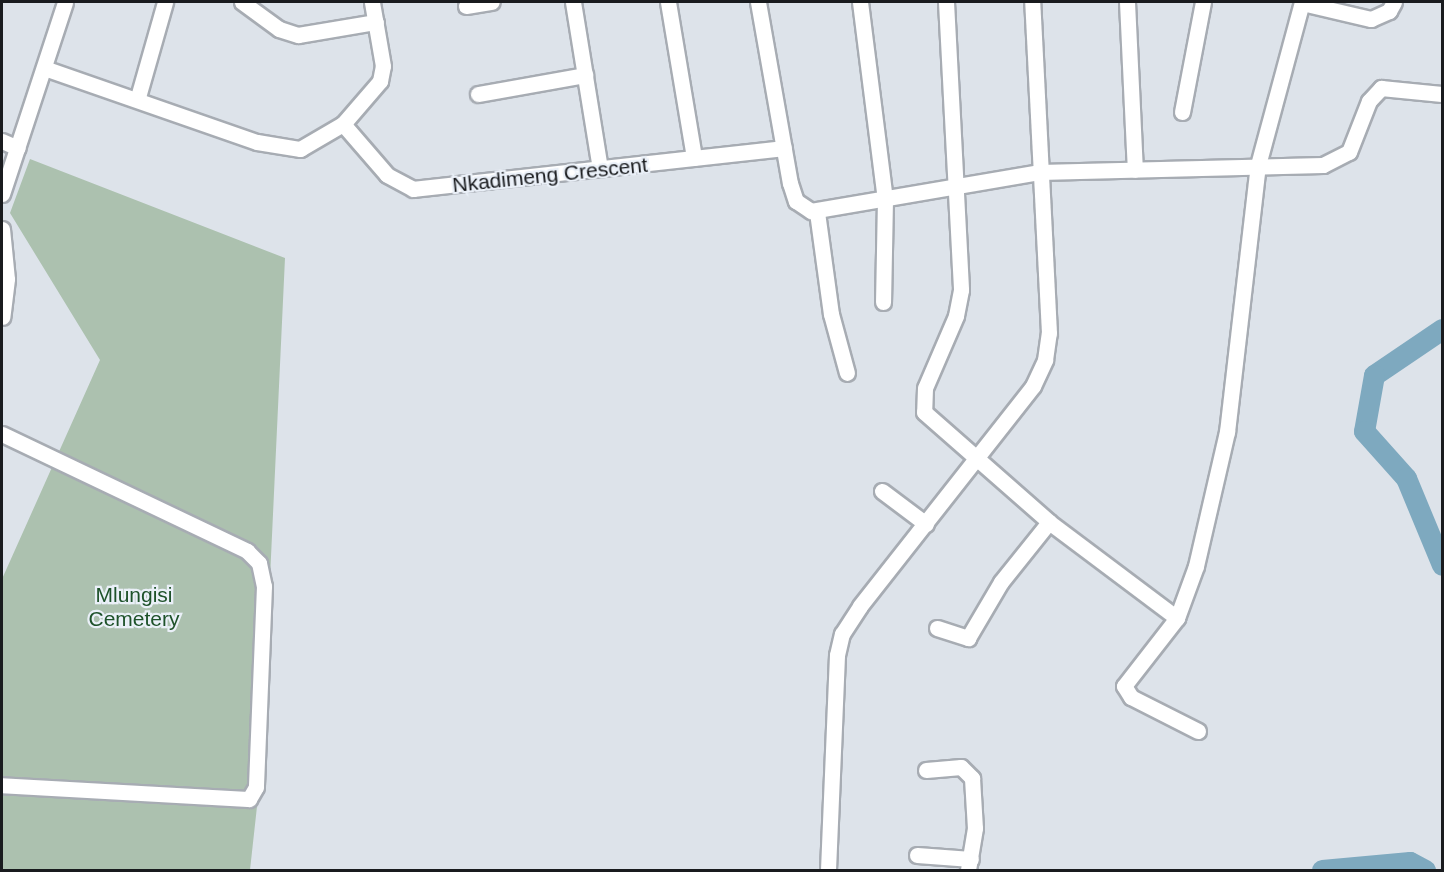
<!DOCTYPE html>
<style>
body{margin:0}
#map{position:relative;width:1444px;height:872px;overflow:hidden;background:#dde3ea;font-family:Helvetica,sans-serif}
div>[style]{position:absolute}
.green>*{inset:0;background:#acc1af}
.river>*{height:21px;margin:-10.5px;padding:0 10.5px;transform-origin:10.5px;border-radius:10.5px;background:#7ea9bf}
.roads{filter:drop-shadow(2px 0 #a7acb3) drop-shadow(-2px 0 #a7acb3) drop-shadow(0 2px #a7acb3) drop-shadow(0 -2px #a7acb3)}
.minor>*{height:15px;margin:-7.5px;padding:0 7.5px;transform-origin:7.5px;border-radius:7.5px;background:#fff}
span{translate:-50% -50%;white-space:nowrap;text-align:center;line-height:1.15;-webkit-text-stroke:4.5px #eaf0f8;paint-order:stroke}
.street-label{font-size:21px;color:#191b1e}
.park-label{font-size:21px;color:#1e522a}
.frame{position:absolute;inset:0;border:3px solid #191b1e;pointer-events:none}
</style>
<div id="map">
<div class="green">
<i style="clip-path:polygon(30px 159px,285px 258px,261px 770px,250px 870px,2px 870px,2px 579px,100px 360px,10px 213px)"></i>
</div>
<div class="river">
<i style="left:1442px;top:329px;width:82px;rotate:145.9deg"></i>
<i style="left:1374px;top:375px;width:57px;rotate:100.1deg"></i>
<i style="left:1364px;top:431px;width:63px;rotate:48.2deg"></i>
<i style="left:1406px;top:478px;width:94px;rotate:67.5deg"></i>
<i style="left:1322px;top:870px;width:88px;rotate:-5.2deg"></i>
<i style="left:1410px;top:862px;width:17px;rotate:28deg"></i>
</div>
<div class="roads">
<div class="minor">
<i style="left:242px;top:2px;width:46px;rotate:36.1deg"></i>
<i style="left:279px;top:29px;width:20px;rotate:18deg"></i>
<i style="left:298px;top:35px;width:79px;rotate:-9.5deg"></i>
<i style="left:573px;top:2px;width:169px;rotate:80.8deg"></i>
<i style="left:668px;top:2px;width:158px;rotate:80.5deg"></i>
<i style="left:758px;top:2px;width:184px;rotate:80deg"></i>
<i style="left:790px;top:183px;width:19px;rotate:72deg"></i>
<i style="left:796px;top:201px;width:18px;rotate:34deg"></i>
<i style="left:811px;top:211px;width:231px;rotate:-9.7deg"></i>
<i style="left:1039px;top:172px;width:284px;rotate:-1.4deg"></i>
<i style="left:1323px;top:165px;width:29px;rotate:-27deg"></i>
<i style="left:1349px;top:152px;width:55px;rotate:-68.6deg"></i>
<i style="left:1369px;top:101px;width:18px;rotate:-47deg"></i>
<i style="left:1381px;top:88px;width:61px;rotate:5.6deg"></i>
<i style="left:860px;top:2px;width:199px;rotate:82.8deg"></i>
<i style="left:885px;top:199px;width:103px;rotate:91.1deg"></i>
<i style="left:946px;top:2px;width:288px;rotate:87deg"></i>
<i style="left:961px;top:290px;width:26px;rotate:101deg"></i>
<i style="left:956px;top:316px;width:78px;rotate:113.3deg"></i>
<i style="left:925px;top:388px;width:24px;rotate:92deg"></i>
<i style="left:924px;top:412px;width:167px;rotate:41.3deg"></i>
<i style="left:1049px;top:522px;width:160px;rotate:36.9deg"></i>
<i style="left:1127px;top:2px;width:168px;rotate:87.3deg"></i>
<i style="left:1302px;top:3px;width:71px;rotate:13.1deg"></i>
<i style="left:1371px;top:19px;width:20px;rotate:-24deg"></i>
<i style="left:1389px;top:11px;width:10px;rotate:-61deg"></i>
<i style="left:466px;top:6px;width:26px;rotate:-9deg"></i>
<i style="left:47px;top:69px;width:222px;rotate:19.2deg"></i>
<i style="left:257px;top:142px;width:44px;rotate:9.2deg"></i>
<i style="left:300px;top:149px;width:50px;rotate:-30.2deg"></i>
<i style="left:343px;top:124px;width:57px;rotate:-49.3deg"></i>
<i style="left:380px;top:81px;width:15px;rotate:-79deg"></i>
<i style="left:383px;top:66px;width:65px;rotate:-99.8deg"></i>
<i style="left:478px;top:94px;width:109px;rotate:-10.1deg"></i>
<i style="left:138px;top:97px;width:99px;rotate:-74.1deg"></i>
<i style="left:1182px;top:112px;width:112px;rotate:-79.2deg"></i>
<i style="left:343px;top:124px;width:67px;rotate:49.2deg"></i>
<i style="left:387px;top:175px;width:30px;rotate:28deg"></i>
<i style="left:413px;top:189px;width:373px;rotate:-6.3deg"></i>
<i style="left:2px;top:141px;width:17px;rotate:24deg"></i>
<i style="left:2px;top:194px;width:202px;rotate:-71.8deg"></i>
<i style="left:817px;top:212px;width:103px;rotate:82.2deg"></i>
<i style="left:831px;top:314px;width:61px;rotate:74.8deg"></i>
<i style="left:2px;top:229px;width:50px;rotate:84.3deg"></i>
<i style="left:7px;top:279px;width:38px;rotate:97deg"></i>
<i style="left:2px;top:434px;width:272px;rotate:25.5deg"></i>
<i style="left:247px;top:551px;width:17px;rotate:45deg"></i>
<i style="left:259px;top:563px;width:24px;rotate:78deg"></i>
<i style="left:264px;top:586px;width:201px;rotate:92.3deg"></i>
<i style="left:256px;top:787px;width:14px;rotate:120deg"></i>
<i style="left:249px;top:799px;width:247px;rotate:-176.8deg"></i>
<i style="left:882px;top:491px;width:55px;rotate:36.9deg"></i>
<i style="left:937px;top:628px;width:33px;rotate:18deg"></i>
<i style="left:968px;top:638px;width:65px;rotate:-59.5deg"></i>
<i style="left:1001px;top:582px;width:77px;rotate:-51.3deg"></i>
<i style="left:1198px;top:731px;width:75px;rotate:-153.1deg"></i>
<i style="left:1131px;top:697px;width:13px;rotate:-122deg"></i>
<i style="left:1124px;top:686px;width:86px;rotate:-52.1deg"></i>
<i style="left:1177px;top:618px;width:55px;rotate:-69.9deg"></i>
<i style="left:1196px;top:566px;width:138px;rotate:-77deg"></i>
<i style="left:1227px;top:432px;width:269px;rotate:-83.4deg"></i>
<i style="left:1258px;top:165px;width:169px;rotate:-74.9deg"></i>
<i style="left:926px;top:770px;width:35px;rotate:-5deg"></i>
<i style="left:961px;top:767px;width:16px;rotate:45deg"></i>
<i style="left:972px;top:778px;width:50px;rotate:86.6deg"></i>
<i style="left:975px;top:828px;width:43px;rotate:99.5deg"></i>
<i style="left:917px;top:855px;width:54px;rotate:4.2deg"></i>
<i style="left:828px;top:870px;width:215px;rotate:-87.6deg"></i>
<i style="left:837px;top:655px;width:22px;rotate:-77deg"></i>
<i style="left:842px;top:634px;width:33px;rotate:-57deg"></i>
<i style="left:860px;top:606px;width:280px;rotate:-51.8deg"></i>
<i style="left:1033px;top:386px;width:29px;rotate:-65deg"></i>
<i style="left:1045px;top:360px;width:27px;rotate:-82deg"></i>
<i style="left:1049px;top:333px;width:331px;rotate:-92.9deg"></i>
</div>
</div>
<div class="street-label">
<span style="left:550px;top:175px;rotate:-6deg">Nkadimeng Crescent</span>
</div>
<div class="park-label">
<span style="left:134px;top:607px">Mlungisi<br>Cemetery</span>
</div>
<div class="frame"></div>
</div>
